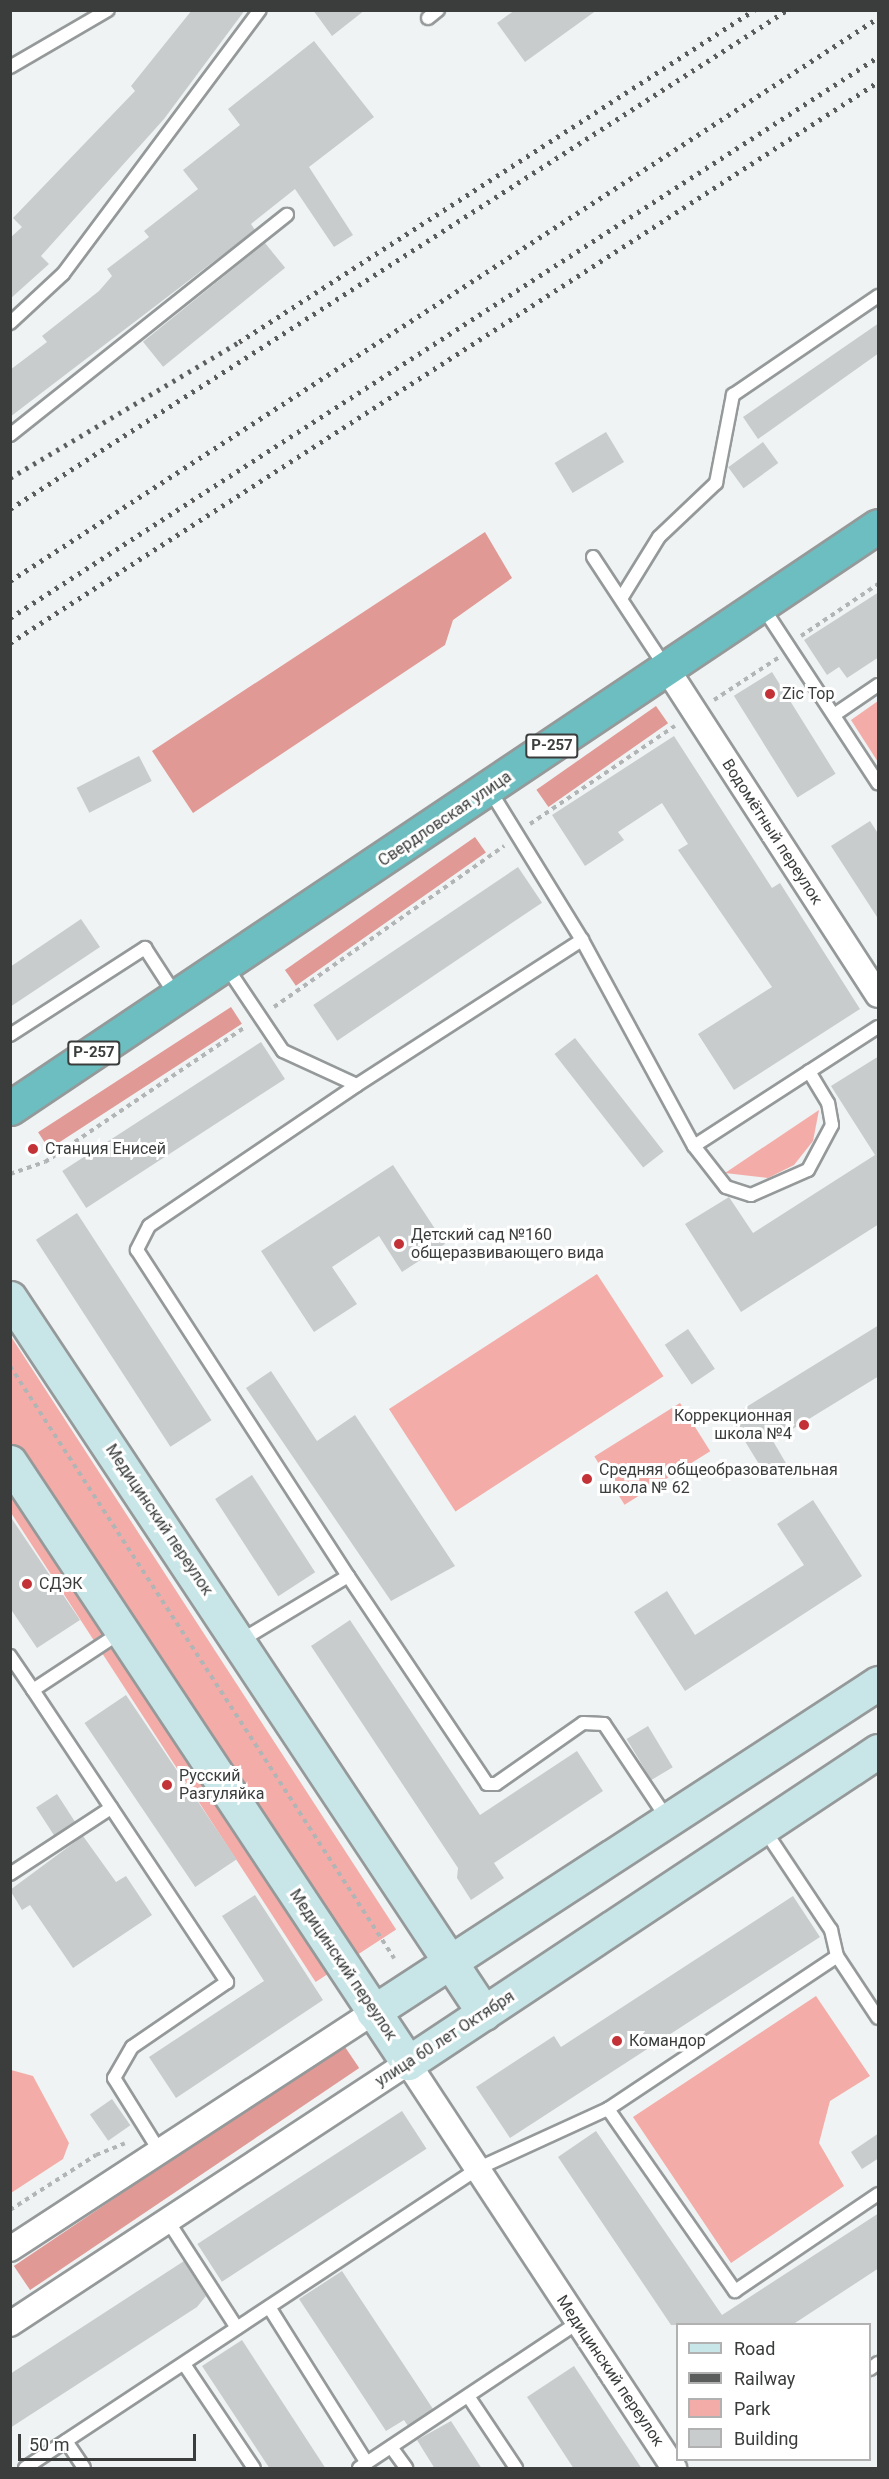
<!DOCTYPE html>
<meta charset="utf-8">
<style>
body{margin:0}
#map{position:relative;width:889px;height:2479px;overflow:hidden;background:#eff3f4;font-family:Roboto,sans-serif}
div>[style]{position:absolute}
.green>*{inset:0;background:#f3aca7;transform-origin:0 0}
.forest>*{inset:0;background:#e09994;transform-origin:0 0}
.building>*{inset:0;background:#c8cccc;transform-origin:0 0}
.path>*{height:4px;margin-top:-2px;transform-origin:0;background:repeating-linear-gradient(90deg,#b2b5b6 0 4.5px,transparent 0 9px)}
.roads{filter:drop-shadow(2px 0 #959999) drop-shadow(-2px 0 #959999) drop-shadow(0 2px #959999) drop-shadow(0 -2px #959999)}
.service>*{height:12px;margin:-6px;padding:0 6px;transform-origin:6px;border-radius:6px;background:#fff}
.minor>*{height:24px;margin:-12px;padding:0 12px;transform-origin:12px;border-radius:12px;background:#fff}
.secondary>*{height:33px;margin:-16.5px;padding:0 16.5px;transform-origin:16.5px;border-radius:16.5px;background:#c8e6e8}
.trunk>*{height:33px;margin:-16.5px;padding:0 16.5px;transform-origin:16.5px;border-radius:16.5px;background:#6cbec0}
.rail>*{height:4.5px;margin-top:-2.25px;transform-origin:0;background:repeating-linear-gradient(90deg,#5b5d5d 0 3px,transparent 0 9px)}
.dots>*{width:16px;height:16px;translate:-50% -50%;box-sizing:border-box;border:3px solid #fff;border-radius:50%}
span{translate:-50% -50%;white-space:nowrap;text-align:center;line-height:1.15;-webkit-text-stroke:6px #fff;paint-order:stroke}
.shield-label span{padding:2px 4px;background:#fff;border:2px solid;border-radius:4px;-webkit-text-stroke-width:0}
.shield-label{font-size:15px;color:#3b3d3d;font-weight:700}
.poi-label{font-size:16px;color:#3b3d3d}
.left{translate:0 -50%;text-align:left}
.right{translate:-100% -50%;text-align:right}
.street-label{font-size:16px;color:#3b3d3d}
.frame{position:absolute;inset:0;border:12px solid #3b3d3d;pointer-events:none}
.legend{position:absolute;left:676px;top:2323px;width:195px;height:138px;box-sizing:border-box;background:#fff;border:2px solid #b1b1b1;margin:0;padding:8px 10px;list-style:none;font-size:18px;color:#3b3d3d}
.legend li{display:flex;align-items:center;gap:12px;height:30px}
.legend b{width:30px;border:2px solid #b1b1b1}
.scale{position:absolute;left:18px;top:2434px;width:178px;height:27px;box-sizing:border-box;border:3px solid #3b3d3d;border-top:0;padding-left:8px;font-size:18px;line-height:21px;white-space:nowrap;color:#3b3d3d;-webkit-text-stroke:4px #fff;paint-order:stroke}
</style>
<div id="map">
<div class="green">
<i style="clip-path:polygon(878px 701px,878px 762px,851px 720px)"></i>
<i style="clip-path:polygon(819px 1110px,813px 1141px,794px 1165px,768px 1178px,725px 1173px)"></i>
<i style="left:597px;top:1274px;width:122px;height:248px;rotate:57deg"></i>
<i style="left:10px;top:1335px;width:709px;height:96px;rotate:57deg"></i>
<i style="left:680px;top:1403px;width:57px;height:101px;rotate:58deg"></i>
<i style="clip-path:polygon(816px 1996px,870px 2076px,830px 2101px,819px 2143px,844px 2186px,731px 2263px,633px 2117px)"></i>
<i style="clip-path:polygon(11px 2070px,33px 2076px,69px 2143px,63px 2159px,11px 2193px)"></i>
</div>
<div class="forest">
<i style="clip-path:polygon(485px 532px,512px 578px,453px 620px,445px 645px,193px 813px,152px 751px)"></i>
<i style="left:656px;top:706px;width:21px;height:146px;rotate:55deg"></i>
<i style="left:475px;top:837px;width:19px;height:232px;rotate:55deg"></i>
<i style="left:231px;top:1007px;width:20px;height:230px;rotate:57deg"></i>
<i style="left:343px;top:2044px;width:29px;height:397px;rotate:56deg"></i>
</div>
<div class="building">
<i style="clip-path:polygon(192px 10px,245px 10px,164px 119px,41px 256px,49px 264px,10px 299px,10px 238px,22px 227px,13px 218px,135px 91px,131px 86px)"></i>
<i style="clip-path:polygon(313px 10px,365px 10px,332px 36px)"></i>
<i style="clip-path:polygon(515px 10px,597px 10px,525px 62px,497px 23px)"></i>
<i style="clip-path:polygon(314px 41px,374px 117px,309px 167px,353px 235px,334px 247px,295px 189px,251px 224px,255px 230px,10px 417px,10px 370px,47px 342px,42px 336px,99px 291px,112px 276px,107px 269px,149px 237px,144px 231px,198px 189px,183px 170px,240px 125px,228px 109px)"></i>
<i style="left:265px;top:243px;width:32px;height:157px;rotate:51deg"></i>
<i style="clip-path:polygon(879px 323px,879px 353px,758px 439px,743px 417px)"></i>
<i style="left:606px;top:432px;width:35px;height:60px;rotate:59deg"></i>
<i style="left:763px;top:442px;width:26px;height:43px;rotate:54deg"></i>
<i style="clip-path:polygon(879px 592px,879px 657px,847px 678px,839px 667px,827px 675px,804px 640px)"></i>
<i style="left:772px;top:672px;width:120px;height:45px;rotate:58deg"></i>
<i style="clip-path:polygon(674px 736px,772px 888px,780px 883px,860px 1009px,734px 1090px,698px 1034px,772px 987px,678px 850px,688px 844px,662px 803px,618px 832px,624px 840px,585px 866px,552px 815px)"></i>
<i style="left:139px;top:756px;width:28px;height:70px;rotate:63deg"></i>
<i style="clip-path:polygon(870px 821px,879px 835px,879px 920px,831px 846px)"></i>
<i style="left:518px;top:867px;width:43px;height:247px;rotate:56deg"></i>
<i style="clip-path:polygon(81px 919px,100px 947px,10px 1007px,10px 967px)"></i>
<i style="left:575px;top:1038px;width:144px;height:26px;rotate:52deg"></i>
<i style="left:261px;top:1042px;width:44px;height:237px;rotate:57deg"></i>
<i style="clip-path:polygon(879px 1056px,879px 1224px,741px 1312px,685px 1224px,729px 1197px,753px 1233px,875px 1155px,831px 1086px)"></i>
<i style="clip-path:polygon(393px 1165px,445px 1244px,402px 1272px,379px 1236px,332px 1267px,357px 1304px,314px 1332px,261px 1251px)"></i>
<i style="left:77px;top:1213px;width:247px;height:49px;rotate:57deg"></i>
<i style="clip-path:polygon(879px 1325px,879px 1376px,773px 1441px,787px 1465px,767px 1477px,730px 1417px)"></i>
<i style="left:688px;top:1329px;width:48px;height:28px;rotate:56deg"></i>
<i style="clip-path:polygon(271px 1371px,317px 1441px,355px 1415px,455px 1566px,391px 1601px,246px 1388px)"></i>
<i style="left:252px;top:1475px;width:116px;height:44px;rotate:57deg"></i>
<i style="clip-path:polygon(813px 1500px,862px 1576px,685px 1691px,634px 1612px,667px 1591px,695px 1635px,804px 1565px,777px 1524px)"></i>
<i style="clip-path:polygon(10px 1516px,80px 1620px,37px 1648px,10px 1608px)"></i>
<i style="clip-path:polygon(350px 1620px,480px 1815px,577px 1751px,603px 1791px,494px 1863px,504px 1878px,471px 1900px,457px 1878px,458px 1868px,311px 1646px)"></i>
<i style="left:126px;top:1695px;width:198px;height:50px;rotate:56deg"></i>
<i style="left:648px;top:1726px;width:48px;height:25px;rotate:59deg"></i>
<i style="left:57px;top:1794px;width:33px;height:25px;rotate:57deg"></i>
<i style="clip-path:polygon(83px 1836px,116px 1882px,126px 1876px,152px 1915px,73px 1968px,30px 1905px,22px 1910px,10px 1890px)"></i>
<i style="clip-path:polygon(255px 1895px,323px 2000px,176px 2098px,149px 2057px,264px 1981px,222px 1916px)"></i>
<i style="clip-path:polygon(793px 1896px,820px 1937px,510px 2138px,476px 2087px,554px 2036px,561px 2047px)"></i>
<i style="left:112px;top:2099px;width:32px;height:27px;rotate:55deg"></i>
<i style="left:402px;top:2111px;width:45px;height:244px;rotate:57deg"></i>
<i style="clip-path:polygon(596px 2131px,722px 2315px,879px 2213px,879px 2268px,792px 2325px,671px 2325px,558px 2157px)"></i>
<i style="clip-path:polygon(879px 2133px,879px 2158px,862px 2169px,851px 2152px)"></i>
<i style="clip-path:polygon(184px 2261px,206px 2296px,197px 2307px,10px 2428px,10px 2374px)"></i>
<i style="clip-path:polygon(342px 2271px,433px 2409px,408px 2426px,404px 2420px,386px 2431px,299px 2299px)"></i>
<i style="clip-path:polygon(242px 2340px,326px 2469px,270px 2469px,202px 2366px)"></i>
<i style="clip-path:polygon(574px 2366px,642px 2469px,574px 2469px,527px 2397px)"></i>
<i style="clip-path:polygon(451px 2421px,482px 2469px,435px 2469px,417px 2440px)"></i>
</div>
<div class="path">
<i style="left:801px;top:636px;width:93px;rotate:-34deg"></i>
<i style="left:714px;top:700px;width:77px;rotate:-33.3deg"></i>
<i style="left:530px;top:824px;width:175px;rotate:-34.1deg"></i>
<i style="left:274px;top:1007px;width:281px;rotate:-35deg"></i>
<i style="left:10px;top:1174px;width:37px;rotate:-19deg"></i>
<i style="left:45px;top:1162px;width:241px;rotate:-34deg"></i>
<i style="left:10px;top:1366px;width:706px;rotate:57.03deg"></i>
<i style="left:10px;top:2210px;width:102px;rotate:-32.6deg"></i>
<i style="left:96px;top:2155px;width:31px;rotate:-22deg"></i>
</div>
<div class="roads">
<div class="service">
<i style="left:428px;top:18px;width:13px;rotate:-39deg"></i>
<i style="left:10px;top:67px;width:113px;rotate:-30.2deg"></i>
<i style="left:10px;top:323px;width:72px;rotate:-42.8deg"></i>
<i style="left:63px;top:274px;width:329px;rotate:-53.3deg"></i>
<i style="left:10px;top:435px;width:354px;rotate:-38.5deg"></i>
<i style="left:593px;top:557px;width:133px;rotate:56.7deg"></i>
<i style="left:622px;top:597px;width:70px;rotate:-58.3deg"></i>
<i style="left:659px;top:537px;width:79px;rotate:-43.5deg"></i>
<i style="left:716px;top:483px;width:90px;rotate:-79.1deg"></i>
<i style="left:733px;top:395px;width:176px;rotate:-34.3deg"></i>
<i style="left:762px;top:606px;width:212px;rotate:56.8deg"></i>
<i style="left:834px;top:715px;width:53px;rotate:-34.3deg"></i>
<i style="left:582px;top:940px;width:234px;rotate:61.5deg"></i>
<i style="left:694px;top:1146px;width:219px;rotate:-32.9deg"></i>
<i style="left:226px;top:966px;width:102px;rotate:56.2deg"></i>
<i style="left:283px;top:1051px;width:81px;rotate:24.7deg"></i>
<i style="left:357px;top:1085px;width:251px;rotate:145.9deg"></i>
<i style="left:149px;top:1226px;width:27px;rotate:117deg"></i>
<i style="left:137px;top:1250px;width:388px;rotate:57.1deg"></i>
<i style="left:10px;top:1035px;width:161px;rotate:-32.8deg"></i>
<i style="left:145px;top:948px;width:57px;rotate:57.1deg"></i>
<i style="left:357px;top:1085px;width:268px;rotate:-32.8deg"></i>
<i style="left:582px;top:940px;width:177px;rotate:-121.6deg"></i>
<i style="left:694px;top:1146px;width:52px;rotate:52deg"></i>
<i style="left:726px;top:1187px;width:26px;rotate:18deg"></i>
<i style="left:751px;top:1195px;width:62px;rotate:-23.7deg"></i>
<i style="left:808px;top:1170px;width:51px;rotate:-61.9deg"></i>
<i style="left:832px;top:1125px;width:22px;rotate:-100deg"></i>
<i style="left:828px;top:1103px;width:37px;rotate:-121deg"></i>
<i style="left:240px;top:1641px;width:126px;rotate:-31deg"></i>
<i style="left:348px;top:1576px;width:250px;rotate:56.2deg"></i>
<i style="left:487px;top:1784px;width:9px"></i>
<i style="left:496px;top:1784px;width:106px;rotate:-35deg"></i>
<i style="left:583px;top:1723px;width:21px;rotate:3deg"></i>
<i style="left:604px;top:1724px;width:112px;rotate:56.3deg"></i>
<i style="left:10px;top:1656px;width:41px;rotate:55.9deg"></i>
<i style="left:33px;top:1690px;width:105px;rotate:-33.4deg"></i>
<i style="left:33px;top:1690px;width:351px;rotate:56.4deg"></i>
<i style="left:227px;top:1982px;width:115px;rotate:145.6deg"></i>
<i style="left:132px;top:2047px;width:36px;rotate:120deg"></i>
<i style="left:114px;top:2078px;width:87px;rotate:58.1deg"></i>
<i style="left:10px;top:1874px;width:121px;rotate:-33.2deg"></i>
<i style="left:837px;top:1956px;width:74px;rotate:56.5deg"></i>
<i style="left:608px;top:2109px;width:222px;rotate:55.1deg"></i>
<i style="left:735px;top:2291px;width:173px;rotate:-34.1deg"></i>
<i style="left:168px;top:2221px;width:127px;rotate:57.2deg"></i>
<i style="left:269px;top:2307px;width:184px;rotate:57.9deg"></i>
<i style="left:184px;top:2364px;width:125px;rotate:56.1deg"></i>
<i style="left:870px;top:2369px;width:10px;rotate:-37deg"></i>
<i style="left:468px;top:2396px;width:87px;rotate:56.3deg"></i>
<i style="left:66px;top:2441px;width:32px;rotate:56deg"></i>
<i style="left:391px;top:2447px;width:26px;rotate:54deg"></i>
<i style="left:25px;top:2468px;width:544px;rotate:-33.46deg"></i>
<i style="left:479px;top:2168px;width:142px;rotate:-24.6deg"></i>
<i style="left:608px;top:2109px;width:275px;rotate:-33.7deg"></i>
<i style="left:837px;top:1956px;width:27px;rotate:-103deg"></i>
<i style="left:831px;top:1930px;width:121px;rotate:-123.6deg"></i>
<i style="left:359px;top:2468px;width:262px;rotate:-33.6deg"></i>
</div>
<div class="minor">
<i style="left:667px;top:669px;width:388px;rotate:57.1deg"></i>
<i style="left:10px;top:2249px;width:434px;rotate:-33.1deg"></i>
<i style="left:10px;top:2324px;width:476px;rotate:-33.3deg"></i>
<i style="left:408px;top:2063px;width:485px;rotate:56.7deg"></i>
</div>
<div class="secondary">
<i style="left:10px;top:1298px;width:858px;rotate:56.46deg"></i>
<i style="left:10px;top:1462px;width:721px;rotate:56.49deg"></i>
<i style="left:408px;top:2063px;width:564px;rotate:-33.58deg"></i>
<i style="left:373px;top:2012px;width:603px;rotate:-33.08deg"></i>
</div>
<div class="trunk">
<i style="left:10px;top:1108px;width:1045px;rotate:-33.84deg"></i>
</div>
</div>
<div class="rail">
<i style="left:10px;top:478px;width:266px;rotate:-30.7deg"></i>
<i style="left:239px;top:342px;width:613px;rotate:-32.81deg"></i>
<i style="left:10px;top:509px;width:923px;rotate:-32.71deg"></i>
<i style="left:10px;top:581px;width:1035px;rotate:-32.97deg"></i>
<i style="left:10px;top:618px;width:1034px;rotate:-32.88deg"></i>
<i style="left:10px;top:643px;width:1034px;rotate:-32.88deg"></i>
</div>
<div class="dots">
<i style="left:770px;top:694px;background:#c23237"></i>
<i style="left:33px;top:1149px;background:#c23237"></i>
<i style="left:399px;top:1244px;background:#c23237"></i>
<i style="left:804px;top:1425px;background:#c23237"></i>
<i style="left:587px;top:1479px;background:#c23237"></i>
<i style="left:27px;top:1584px;background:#c23237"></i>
<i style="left:167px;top:1785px;background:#c23237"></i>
<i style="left:617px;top:2041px;background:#c23237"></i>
</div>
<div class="shield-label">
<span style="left:552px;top:746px">Р-257</span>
<span style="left:94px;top:1053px">Р-257</span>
</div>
<div class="poi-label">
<span class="left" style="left:782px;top:694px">Zic Top</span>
<span class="left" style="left:45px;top:1149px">Станция Енисей</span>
<span class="left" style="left:411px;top:1244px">Детский сад №160<br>общеразвивающего вида</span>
<span class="right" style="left:792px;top:1425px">Коррекционная<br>школа №4</span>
<span class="left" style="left:599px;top:1479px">Средняя общеобразовательная<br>школа № 62</span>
<span class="left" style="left:39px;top:1584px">СДЭК</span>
<span class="left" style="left:179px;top:1785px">Русский<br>Разгуляйка</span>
<span class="left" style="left:629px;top:2041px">Командор</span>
</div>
<div class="street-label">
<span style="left:445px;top:819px;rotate:-34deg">Свердловская улица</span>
<span style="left:772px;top:832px;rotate:57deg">Водомётный переулок</span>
<span style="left:159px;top:1520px;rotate:56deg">Медицинский переулок</span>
<span style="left:343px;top:1965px;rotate:56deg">Медицинский переулок</span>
<span style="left:445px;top:2039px;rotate:-33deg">улица 60 лет Октября</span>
<span style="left:610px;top:2371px;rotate:56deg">Медицинский переулок</span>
</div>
<div class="frame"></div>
<ul class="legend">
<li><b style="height:8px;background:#c8e6e8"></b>Road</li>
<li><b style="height:8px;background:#5b5d5d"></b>Railway</li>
<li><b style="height:16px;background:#f3aca7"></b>Park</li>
<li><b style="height:16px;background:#c8cccc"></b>Building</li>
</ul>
<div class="scale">50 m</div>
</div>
